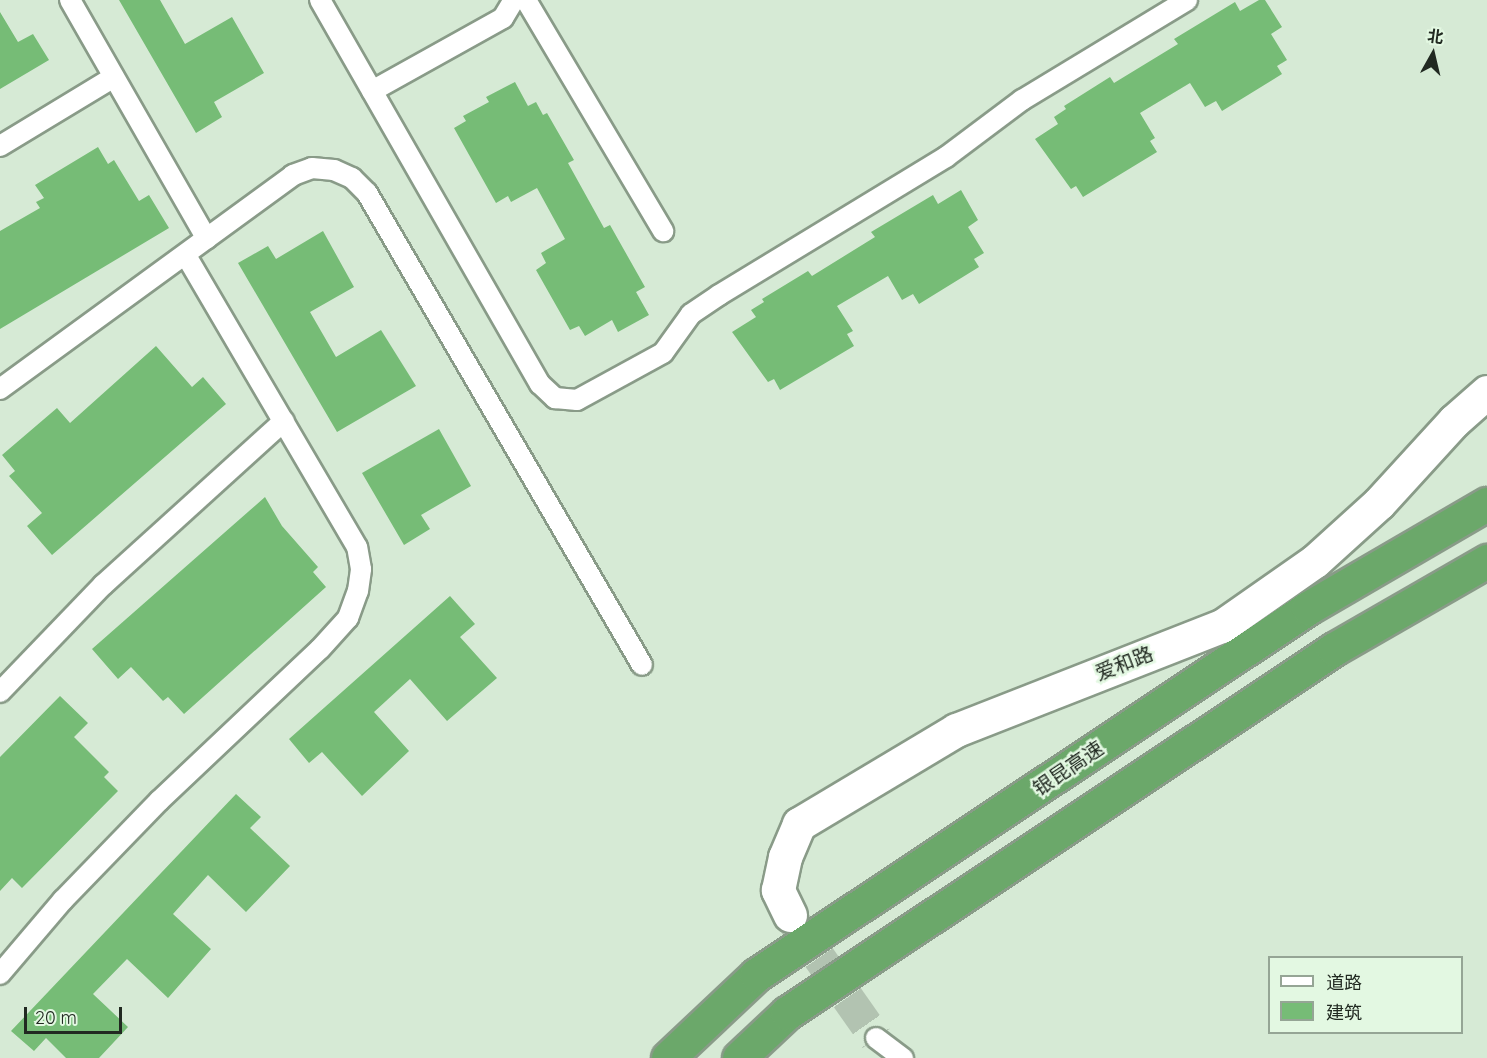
<!DOCTYPE html>
<meta charset="utf-8">
<style>
body{margin:0}
#map{position:relative;width:1487px;height:1058px;overflow:hidden;background:#d6ead5;font-family:Quicksand,"Noto Sans SC",sans-serif}
div>[style]{position:absolute}
.building>*{inset:0;background:#76bc76}
.street-tunnel>*{height:33px;margin-top:-16.5px;transform-origin:0;background:repeating-linear-gradient(90deg,#b2c3b1 0 33px,transparent 0 49px)}
.roads{filter:drop-shadow(2px 0 #899b88) drop-shadow(-2px 0 #899b88) drop-shadow(0 2px #899b88) drop-shadow(0 -2px #899b88)}
.lane>*{height:20px;margin:-10px;padding:0 10px;transform-origin:10px;border-radius:10px;background:#fff}
.street>*{height:33px;margin:-16.5px;padding:0 16.5px;transform-origin:16.5px;border-radius:16.5px;background:#fff}
.highway>*{height:33px;margin:-16.5px;padding:0 16.5px;transform-origin:16.5px;border-radius:16.5px;background:#6ba86a}
span{translate:-50% -50%;white-space:nowrap;text-align:center;line-height:1.15;-webkit-text-stroke:5px #e3f8e2;paint-order:stroke}
.street-label{font-size:20px;color:#212921}
.legend{position:absolute;left:1268px;top:956px;width:195px;height:78px;box-sizing:border-box;background:#e3f8e2;border:2px solid #95a595;margin:0;padding:8px 10px;list-style:none;font-size:18px;color:#212921}
.legend li{display:flex;align-items:center;gap:12px;height:30px}
.legend b{width:30px;border:2px solid #95a595}
.north{position:absolute;left:1403px;top:24px;width:60px;height:60px;-webkit-text-stroke:4px #e3f8e2;paint-order:stroke;rotate:8deg;font-size:16px;font-weight:700;line-height:24px;text-align:center;color:#212921}
.north::after{content:'';display:block;margin:auto;width:21px;height:27px;background:#212921;clip-path:polygon(50% 0,100% 100%,50% 72%,0 100%)}
.scale{position:absolute;left:24px;top:1007px;width:98px;height:27px;box-sizing:border-box;border:3px solid #212921;border-top:0;padding-left:8px;font-size:18px;line-height:21px;white-space:nowrap;color:#212921;-webkit-text-stroke:4px #e3f8e2;paint-order:stroke}
</style>
<div id="map">
<div class="building">
<i style="clip-path:polygon(119px 0,160px 0,185px 44px,232px 17px,264px 73px,214px 102px,222px 117px,196px 133px)"></i>
<i style="clip-path:polygon(1259px 0,1265px 0,1282px 27px,1271px 34px,1287px 60px,1277px 66px,1282px 74px,1222px 111px,1216px 101px,1205px 107px,1190px 83px,1140px 113px,1155px 138px,1150px 141px,1157px 152px,1083px 197px,1076px 186px,1071px 189px,1035px 139px,1058px 124px,1054px 117px,1066px 109px,1064px 106px,1110px 77px,1114px 83px,1178px 44px,1174px 39px,1235px 2px,1240px 11px)"></i>
<i style="clip-path:polygon(0 12px,18px 42px,33px 34px,49px 60px,0 89px)"></i>
<i style="clip-path:polygon(515px 82px,528px 106px,536px 102px,543px 115px,547px 113px,574px 160px,568px 163px,604px 228px,610px 225px,645px 287px,636px 292px,649px 315px,618px 332px,612px 320px,585px 336px,579px 326px,570px 330px,536px 270px,546px 263px,541px 253px,565px 239px,537px 188px,511px 202px,508px 196px,496px 203px,454px 128px,466px 121px,463px 116px,489px 102px,486px 97px)"></i>
<i style="clip-path:polygon(98px 147px,108px 164px,114px 160px,139px 201px,149px 195px,169px 228px,0 329px,0 231px,40px 208px,36px 202px,44px 198px,35px 185px)"></i>
<i style="clip-path:polygon(961px 190px,978px 220px,968px 227px,984px 253px,974px 259px,979px 267px,919px 304px,913px 294px,902px 300px,888px 276px,837px 306px,853px 331px,847px 334px,854px 346px,780px 390px,774px 379px,768px 382px,732px 332px,756px 317px,751px 310px,764px 302px,762px 299px,808px 271px,812px 276px,875px 237px,871px 232px,933px 195px,938px 204px)"></i>
<i style="clip-path:polygon(323px 231px,354px 287px,310px 312px,336px 357px,381px 330px,416px 386px,337px 432px,238px 263px,268px 246px,276px 259px)"></i>
<i style="clip-path:polygon(156px 346px,192px 387px,203px 377px,226px 404px,52px 555px,27px 526px,42px 513px,9px 476px,15px 471px,2px 455px,57px 408px,70px 423px)"></i>
<i style="clip-path:polygon(439px 429px,471px 486px,421px 515px,430px 529px,404px 545px,362px 473px)"></i>
<i style="clip-path:polygon(265px 497px,282px 526px,318px 567px,313px 572px,326px 587px,184px 714px,168px 697px,163px 701px,131px 667px,118px 679px,92px 649px)"></i>
<i style="clip-path:polygon(450px 596px,475px 624px,460px 637px,497px 678px,447px 721px,410px 679px,374px 712px,409px 751px,362px 796px,322px 752px,309px 763px,289px 739px)"></i>
<i style="clip-path:polygon(60px 696px,88px 723px,74px 737px,109px 772px,104px 777px,118px 791px,22px 888px,12px 878px,0 891px,0 757px)"></i>
<i style="clip-path:polygon(236px 794px,261px 817px,250px 828px,290px 866px,246px 912px,208px 875px,173px 914px,211px 949px,168px 998px,127px 959px,93px 994px,128px 1027px,99px 1058px,66px 1058px,46px 1038px,34px 1051px,11px 1031px)"></i>
</div>
<div class="street-tunnel">
<i style="left:791px;top:917px;width:148px;rotate:54.9deg"></i>
</div>
<div class="roads">
<div class="lane">
<i style="left:70px;top:0;width:275px;rotate:60.2deg"></i>
<i style="left:320px;top:0;width:443px;rotate:60.2deg"></i>
<i style="left:540px;top:384px;width:21px;rotate:43deg"></i>
<i style="left:555px;top:398px;width:22px;rotate:5deg"></i>
<i style="left:577px;top:400px;width:98px;rotate:-28.7deg"></i>
<i style="left:663px;top:353px;width:48px;rotate:-54.3deg"></i>
<i style="left:691px;top:314px;width:34px;rotate:-34deg"></i>
<i style="left:719px;top:295px;width:266px;rotate:-31.3deg"></i>
<i style="left:946px;top:157px;width:95px;rotate:-36.9deg"></i>
<i style="left:1022px;top:100px;width:193px;rotate:-31.2deg"></i>
<i style="left:526px;top:0;width:269px;rotate:59.3deg"></i>
<i style="left:372px;top:91px;width:150px;rotate:-29.1deg"></i>
<i style="left:503px;top:18px;width:21px;rotate:-59deg"></i>
<i style="left:0;top:146px;width:133px;rotate:-31.2deg"></i>
<i style="left:0;top:389px;width:363px;rotate:-36.1deg"></i>
<i style="left:293px;top:175px;width:20px;rotate:-20deg"></i>
<i style="left:312px;top:168px;width:22px;rotate:5deg"></i>
<i style="left:334px;top:170px;width:20px;rotate:24deg"></i>
<i style="left:352px;top:178px;width:21px;rotate:45deg"></i>
<i style="left:367px;top:193px;width:546px;rotate:59.77deg"></i>
<i style="left:0;top:692px;width:149px;rotate:-46.1deg"></i>
<i style="left:103px;top:585px;width:244px;rotate:-42.2deg"></i>
<i style="left:0;top:974px;width:97px;rotate:-49.6deg"></i>
<i style="left:63px;top:900px;width:138px;rotate:-45.9deg"></i>
<i style="left:159px;top:801px;width:221px;rotate:-43.4deg"></i>
<i style="left:320px;top:649px;width:42px;rotate:-47.9deg"></i>
<i style="left:348px;top:618px;width:29px;rotate:-70deg"></i>
<i style="left:358px;top:591px;width:22px;rotate:-82deg"></i>
<i style="left:361px;top:569px;width:22px;rotate:-100deg"></i>
<i style="left:357px;top:547px;width:338px;rotate:-120.4deg"></i>
<i style="left:876px;top:1038px;width:34px;rotate:37deg"></i>
</div>
<div class="street">
<i style="left:790px;top:915px;width:28px;rotate:-116deg"></i>
<i style="left:778px;top:890px;width:34px;rotate:-78deg"></i>
<i style="left:785px;top:857px;width:36px;rotate:-67deg"></i>
<i style="left:799px;top:824px;width:183px;rotate:-30.9deg"></i>
<i style="left:956px;top:730px;width:286px;rotate:-21.4deg"></i>
<i style="left:1222px;top:626px;width:113px;rotate:-35deg"></i>
<i style="left:1315px;top:561px;width:86px;rotate:-42.2deg"></i>
<i style="left:1379px;top:503px;width:111px;rotate:-47.6deg"></i>
<i style="left:1454px;top:421px;width:44px;rotate:-41.3deg"></i>
</div>
<div class="highway">
<i style="left:668px;top:1058px;width:121px;rotate:-43.3deg"></i>
<i style="left:756px;top:975px;width:663px;rotate:-33.62deg"></i>
<i style="left:1308px;top:608px;width:207px;rotate:-30.2deg"></i>
<i style="left:739px;top:1058px;width:66px;rotate:-43.2deg"></i>
<i style="left:787px;top:1013px;width:657px;rotate:-33.64deg"></i>
<i style="left:1334px;top:649px;width:177px;rotate:-29.9deg"></i>
</div>
</div>
<div class="street-label">
<span style="left:1124px;top:663px;rotate:-21deg">爱和路</span>
<span style="left:1068px;top:768px;rotate:-34deg">银昆高速</span>
</div>
<ul class="legend">
<li><b style="height:8px;background:#fff"></b>道路</li>
<li><b style="height:16px;background:#76bc76"></b>建筑</li>
</ul>
<div class="north">北</div>
<div class="scale">20 m</div>
</div>
